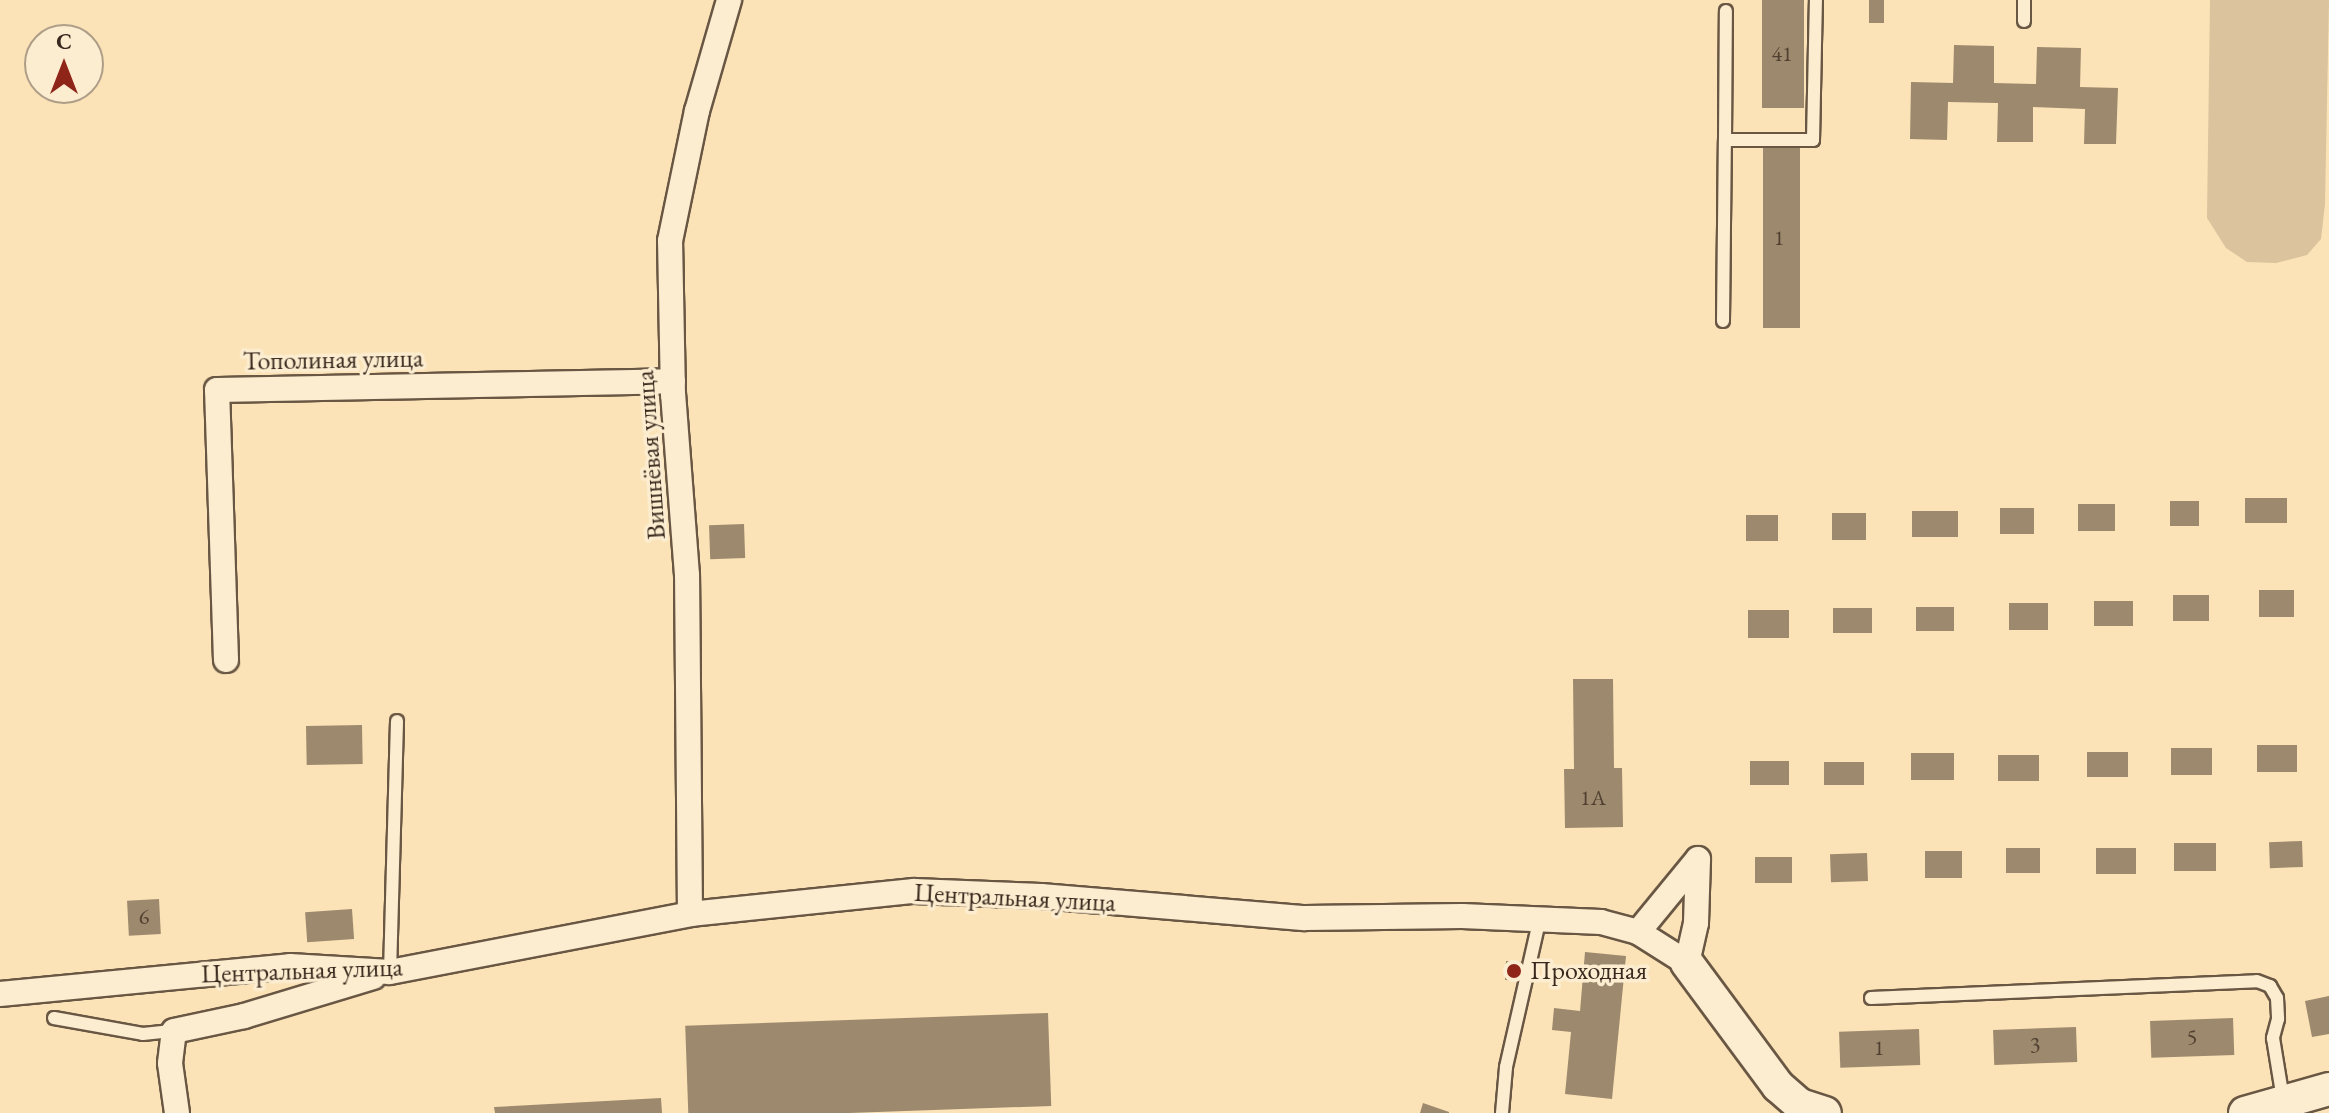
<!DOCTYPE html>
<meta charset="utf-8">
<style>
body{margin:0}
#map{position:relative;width:2329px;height:1113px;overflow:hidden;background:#fbe3b7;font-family:"EB Garamond",serif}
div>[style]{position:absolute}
.green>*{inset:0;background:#dac39d}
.building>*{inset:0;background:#9d896d;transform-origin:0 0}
.roads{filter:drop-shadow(2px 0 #695744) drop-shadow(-2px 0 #695744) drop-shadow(0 2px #695744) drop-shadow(0 -2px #695744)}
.lane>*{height:12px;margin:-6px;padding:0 6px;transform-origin:6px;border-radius:6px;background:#fcedd0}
.street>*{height:24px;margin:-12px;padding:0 12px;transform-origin:12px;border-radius:12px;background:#fcedd0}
.secondary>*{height:32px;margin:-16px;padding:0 16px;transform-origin:16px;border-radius:16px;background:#fcedd0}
.dots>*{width:22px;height:22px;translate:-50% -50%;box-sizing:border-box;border:4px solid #fcedd0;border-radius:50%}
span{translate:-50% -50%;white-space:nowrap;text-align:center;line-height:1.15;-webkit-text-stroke:7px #fcedd0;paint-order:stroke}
.number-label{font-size:22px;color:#514031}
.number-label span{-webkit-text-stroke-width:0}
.street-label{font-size:26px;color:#38281d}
.poi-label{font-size:26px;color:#38281d}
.left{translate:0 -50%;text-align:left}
.north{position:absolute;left:24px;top:24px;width:80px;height:80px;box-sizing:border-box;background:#fcedd0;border:2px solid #ae9e88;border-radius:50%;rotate:0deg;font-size:22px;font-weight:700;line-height:32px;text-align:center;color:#38281d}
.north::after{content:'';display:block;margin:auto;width:28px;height:36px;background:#8f2418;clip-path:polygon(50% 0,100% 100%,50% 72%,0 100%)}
</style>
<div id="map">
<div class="green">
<div style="clip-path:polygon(2210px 0,2329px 0,2325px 204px,2321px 239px,2307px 255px,2276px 263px,2247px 262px,2226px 248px,2207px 218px)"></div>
</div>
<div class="building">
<div style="left:1762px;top:0;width:42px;height:108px"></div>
<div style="left:1869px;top:0;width:15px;height:23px"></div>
<div style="clip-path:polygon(1954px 45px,1994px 46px,1994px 83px,2036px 84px,2037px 47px,2081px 48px,2080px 87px,2118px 88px,2116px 144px,2084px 144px,2085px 109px,2033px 107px,2033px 142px,1997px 142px,1998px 103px,1948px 102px,1947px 140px,1910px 139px,1911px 82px,1953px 83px)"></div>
<div style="left:1763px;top:147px;width:37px;height:181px"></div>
<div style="left:2287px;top:498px;width:25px;height:42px;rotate:90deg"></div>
<div style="left:2170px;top:501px;width:29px;height:25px"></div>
<div style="left:2078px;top:504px;width:37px;height:27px"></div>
<div style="left:2000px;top:508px;width:34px;height:26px"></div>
<div style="left:1912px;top:511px;width:46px;height:26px"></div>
<div style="left:1832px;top:513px;width:34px;height:27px"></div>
<div style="left:1746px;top:515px;width:32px;height:26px"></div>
<div style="left:744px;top:524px;width:34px;height:35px;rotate:88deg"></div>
<div style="left:2259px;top:590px;width:35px;height:27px"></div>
<div style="left:2209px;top:595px;width:26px;height:36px;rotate:90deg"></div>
<div style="left:2094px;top:601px;width:39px;height:25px"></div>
<div style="left:2009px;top:603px;width:39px;height:27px"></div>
<div style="left:1916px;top:607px;width:38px;height:24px"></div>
<div style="left:1833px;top:608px;width:39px;height:25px"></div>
<div style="left:1748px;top:610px;width:41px;height:28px"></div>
<div style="clip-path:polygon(1573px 679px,1613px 679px,1614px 768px,1622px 768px,1623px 827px,1565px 828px,1564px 769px,1574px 769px)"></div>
<div style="left:362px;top:725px;width:39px;height:56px;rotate:89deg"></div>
<div style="left:2297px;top:745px;width:27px;height:40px;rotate:90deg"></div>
<div style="left:2212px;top:748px;width:27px;height:41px;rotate:90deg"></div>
<div style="left:2087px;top:752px;width:41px;height:25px"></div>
<div style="left:1954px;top:753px;width:27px;height:43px;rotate:90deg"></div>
<div style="left:2039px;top:755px;width:26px;height:41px;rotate:90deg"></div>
<div style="left:1750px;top:761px;width:39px;height:24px"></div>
<div style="left:1824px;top:762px;width:40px;height:23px"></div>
<div style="left:2302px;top:841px;width:26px;height:33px;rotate:88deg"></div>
<div style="left:2174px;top:843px;width:42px;height:28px"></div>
<div style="left:2006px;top:848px;width:34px;height:25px"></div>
<div style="left:2096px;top:848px;width:40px;height:26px"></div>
<div style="left:1925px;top:851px;width:37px;height:27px"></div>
<div style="left:1867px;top:853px;width:28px;height:37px;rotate:88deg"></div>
<div style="left:1792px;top:857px;width:26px;height:37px;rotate:90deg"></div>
<div style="left:159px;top:899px;width:35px;height:32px;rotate:87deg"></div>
<div style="left:352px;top:909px;width:30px;height:47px;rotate:86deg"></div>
<div style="clip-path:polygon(1585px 952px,1626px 956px,1612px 1099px,1565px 1094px,1571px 1032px,1552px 1030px,1554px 1008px,1580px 1011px)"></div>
<div style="left:1506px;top:961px;width:17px;height:19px;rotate:3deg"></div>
<div style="clip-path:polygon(2329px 996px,2329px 1034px,2312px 1037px,2305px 1001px)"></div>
<div style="left:1048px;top:1013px;width:93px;height:363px;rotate:88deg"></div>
<div style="left:2233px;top:1018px;width:37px;height:83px;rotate:88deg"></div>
<div style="left:2076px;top:1027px;width:35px;height:83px;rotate:88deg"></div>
<div style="left:1919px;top:1029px;width:36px;height:80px;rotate:88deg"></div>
<div style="clip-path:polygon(661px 1098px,662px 1113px,495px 1113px,494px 1107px)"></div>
<div style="clip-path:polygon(1423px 1103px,1449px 1112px,1449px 1113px,1420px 1113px)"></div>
</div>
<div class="roads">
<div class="lane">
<div style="left:2024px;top:21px;width:21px;rotate:-90deg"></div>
<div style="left:1725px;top:140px;width:129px;rotate:-89.6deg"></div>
<div style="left:1723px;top:321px;width:181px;rotate:-89.4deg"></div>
<div style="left:1725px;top:140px;width:88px"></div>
<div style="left:1813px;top:140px;width:140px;rotate:-88.8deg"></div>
<div style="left:390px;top:972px;width:251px;rotate:-88.4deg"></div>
<div style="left:1871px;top:998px;width:386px;rotate:-2.5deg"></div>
<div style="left:2257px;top:981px;width:14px;rotate:21deg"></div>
<div style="left:2270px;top:986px;width:14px;rotate:60deg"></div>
<div style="left:2277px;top:998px;width:21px;rotate:87deg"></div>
<div style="left:2278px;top:1019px;width:20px;rotate:105deg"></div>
<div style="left:2273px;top:1038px;width:62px;rotate:80.7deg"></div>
<div style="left:54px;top:1018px;width:90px;rotate:10.2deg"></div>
<div style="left:143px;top:1034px;width:31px;rotate:-6deg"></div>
<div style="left:1502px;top:1113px;width:46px;rotate:-85deg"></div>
<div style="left:1506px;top:1067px;width:154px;rotate:-77.2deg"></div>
</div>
<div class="street">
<div style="left:226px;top:660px;width:270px;rotate:-91.9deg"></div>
<div style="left:217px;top:390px;width:456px;rotate:-1.1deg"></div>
<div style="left:690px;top:914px;width:339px;rotate:-90.5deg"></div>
<div style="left:687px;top:575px;width:181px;rotate:-94.4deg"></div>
<div style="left:673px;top:395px;width:154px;rotate:-91.1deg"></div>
<div style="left:670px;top:241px;width:133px;rotate:-78.3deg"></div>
<div style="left:697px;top:111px;width:116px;rotate:-73.9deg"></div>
<div style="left:1638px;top:932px;width:94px;rotate:-50.6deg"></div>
<div style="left:0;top:994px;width:291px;rotate:-5.5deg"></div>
<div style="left:290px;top:966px;width:100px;rotate:3.4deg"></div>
<div style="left:390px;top:972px;width:306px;rotate:-10.9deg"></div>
<div style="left:690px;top:914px;width:225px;rotate:-5.9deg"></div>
<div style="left:914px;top:891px;width:127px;rotate:2.3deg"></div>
<div style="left:1041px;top:896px;width:265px;rotate:4.8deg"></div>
<div style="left:1305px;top:918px;width:157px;rotate:-0.7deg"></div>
<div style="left:1462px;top:916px;width:139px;rotate:2.5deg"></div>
<div style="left:1601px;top:922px;width:38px;rotate:15deg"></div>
<div style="left:1638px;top:932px;width:58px;rotate:32.3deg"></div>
<div style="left:1687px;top:963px;width:41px;rotate:-77.3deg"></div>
<div style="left:1696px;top:923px;width:64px;rotate:-88.2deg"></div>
<div style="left:177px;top:1113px;width:50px;rotate:-98deg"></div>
<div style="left:170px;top:1063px;width:32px;rotate:-83deg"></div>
<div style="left:174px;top:1031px;width:72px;rotate:-12.1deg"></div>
<div style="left:244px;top:1016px;width:135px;rotate:-16.8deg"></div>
</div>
<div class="secondary">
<div style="left:1687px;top:963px;width:153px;rotate:53.5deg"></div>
<div style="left:1778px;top:1086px;width:29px;rotate:41deg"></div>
<div style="left:1800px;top:1105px;width:26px;rotate:18deg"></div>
<div style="left:2245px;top:1113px;width:87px;rotate:-15.9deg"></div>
</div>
</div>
<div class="dots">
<div style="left:1514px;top:971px;background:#8f2418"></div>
</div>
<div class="number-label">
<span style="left:1782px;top:54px">41</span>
<span style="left:1779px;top:238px">1</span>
<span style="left:1593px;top:798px">1А</span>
<span style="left:144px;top:917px">6</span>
<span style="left:2192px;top:1037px">5</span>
<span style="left:2035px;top:1045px">3</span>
<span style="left:1879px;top:1048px">1</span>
</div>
<div class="street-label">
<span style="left:333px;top:360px;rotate:-1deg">Тополиная улица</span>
<span style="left:651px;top:455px;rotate:-94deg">Вишнёвая улица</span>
<span style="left:1015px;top:898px;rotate:3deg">Центральная улица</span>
<span style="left:302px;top:971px;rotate:-2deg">Центральная улица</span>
</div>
<div class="poi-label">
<span class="left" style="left:1530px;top:971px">Проходная</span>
</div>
<div class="north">С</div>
</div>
